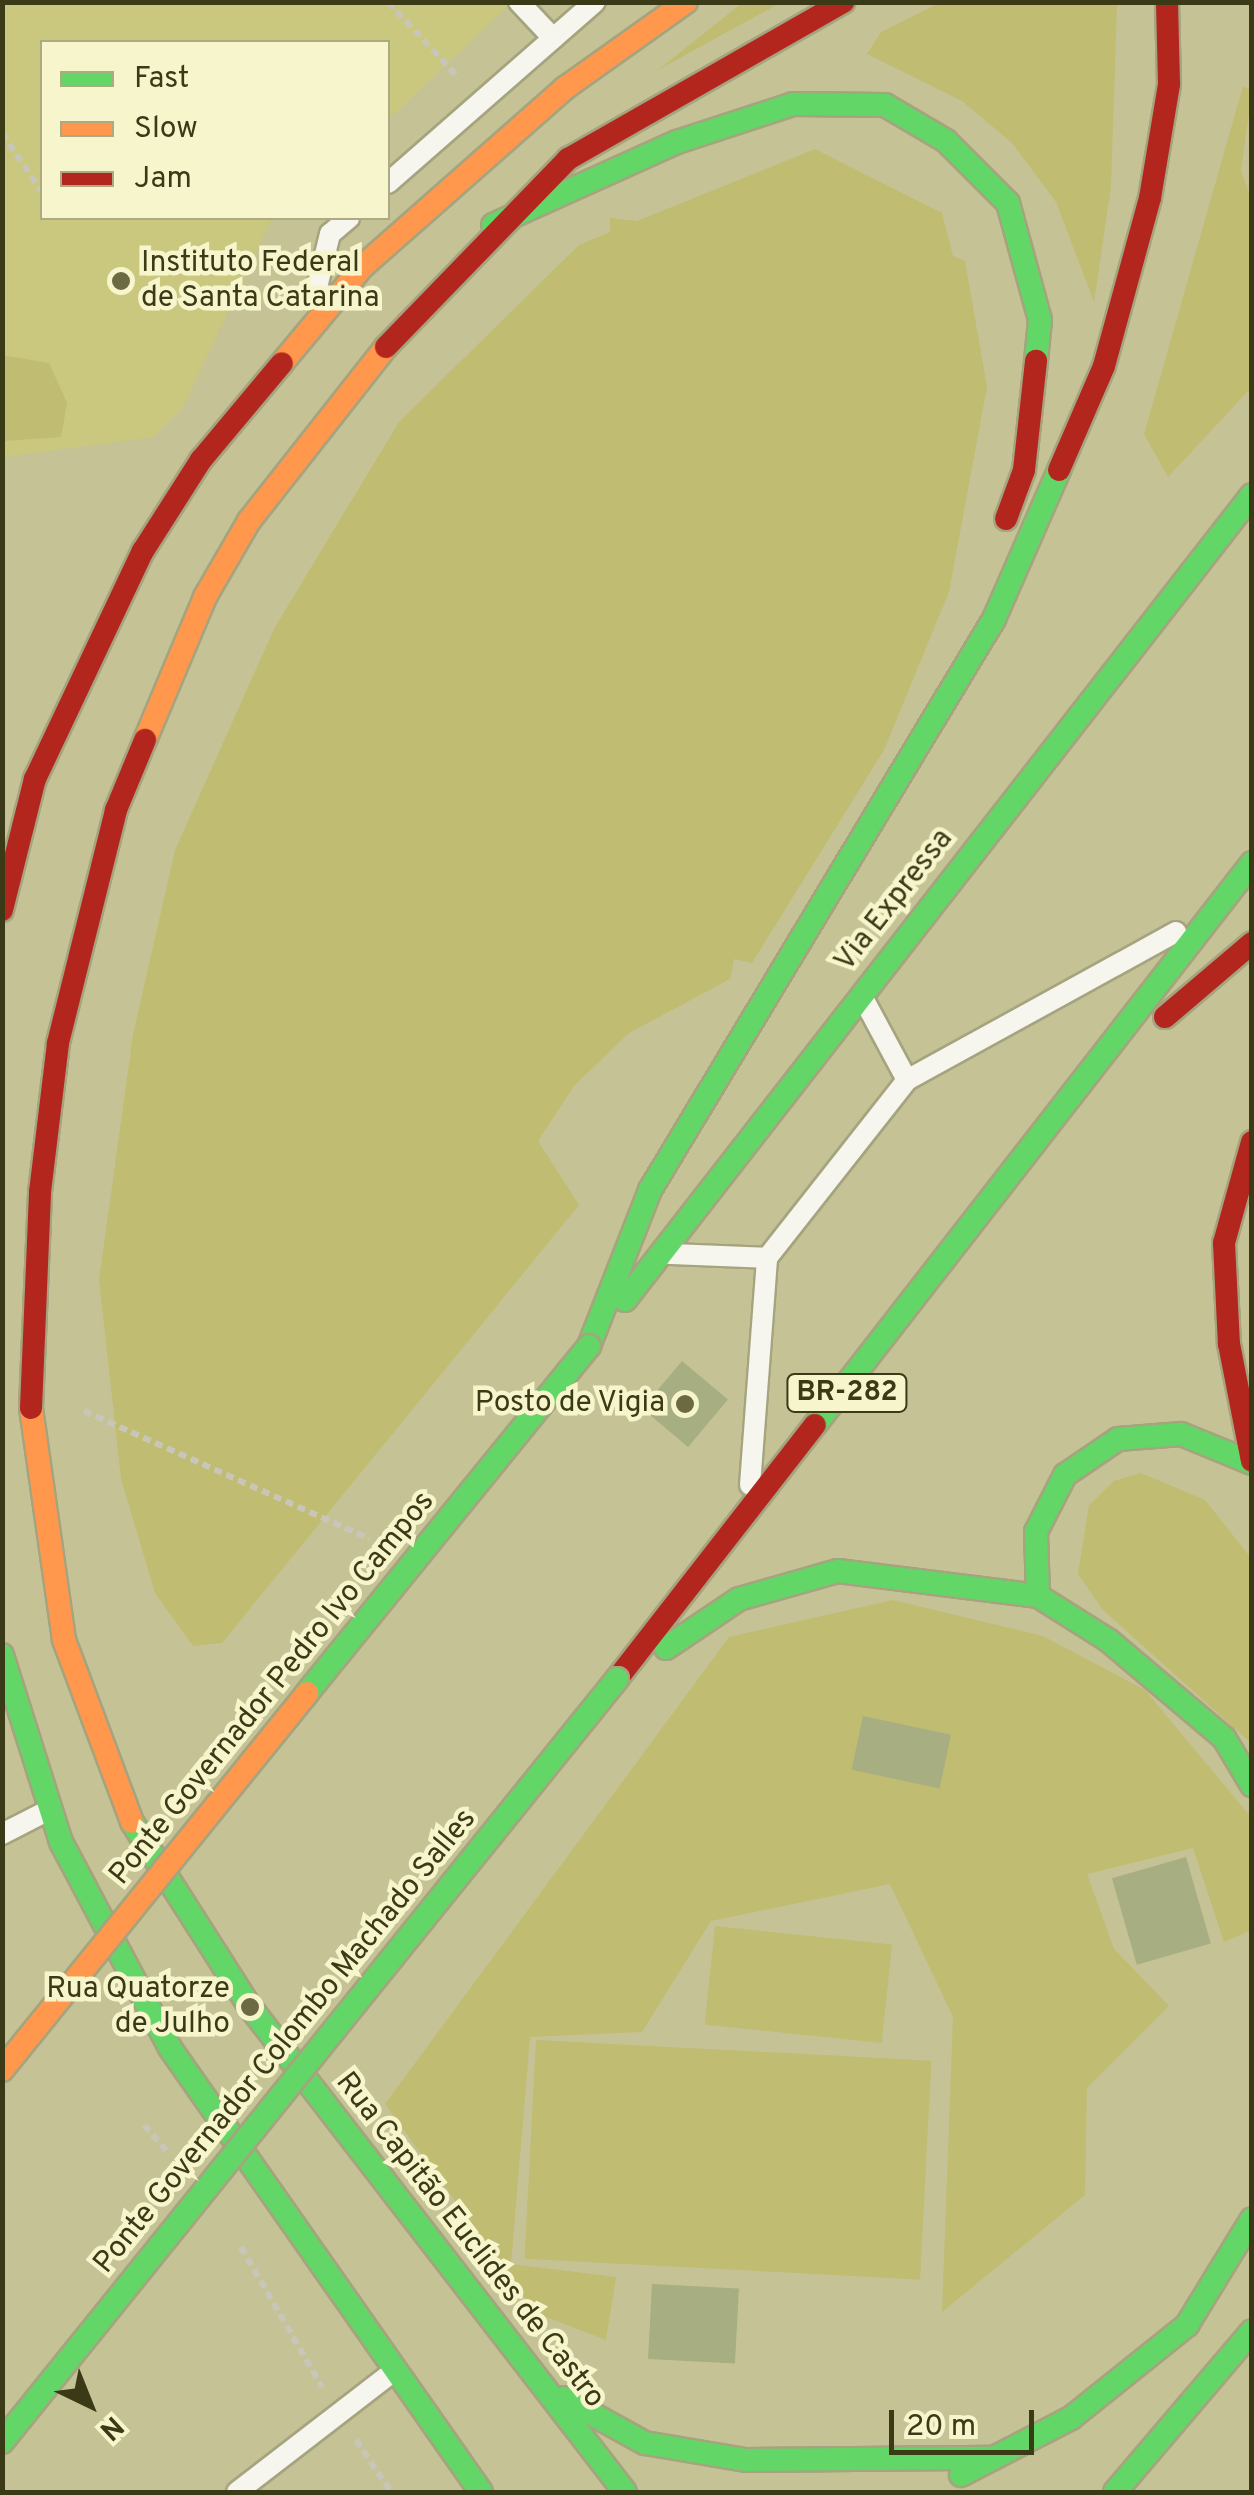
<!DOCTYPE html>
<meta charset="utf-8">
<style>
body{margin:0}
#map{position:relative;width:1254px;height:2495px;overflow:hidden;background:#c5c395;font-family:Overpass,sans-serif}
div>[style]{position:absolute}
.built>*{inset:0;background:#cac77f}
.green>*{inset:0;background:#c0bc71;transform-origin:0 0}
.building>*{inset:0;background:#a6ae82;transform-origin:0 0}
.path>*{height:6px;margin-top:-3px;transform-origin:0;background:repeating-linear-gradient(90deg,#c7c6b9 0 8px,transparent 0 13px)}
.roads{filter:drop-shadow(2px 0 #a5a47f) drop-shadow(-2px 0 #a5a47f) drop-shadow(0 2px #a5a47f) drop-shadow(0 -2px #a5a47f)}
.lane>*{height:20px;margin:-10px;padding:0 10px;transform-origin:10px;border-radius:10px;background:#f6f6ef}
.fast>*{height:22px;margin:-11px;padding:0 11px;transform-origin:11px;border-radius:11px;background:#63d668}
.slow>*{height:22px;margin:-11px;padding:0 11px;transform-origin:11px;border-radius:11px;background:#ff974d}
.jam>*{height:22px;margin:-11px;padding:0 11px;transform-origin:11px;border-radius:11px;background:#b3261e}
.bridges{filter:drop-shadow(2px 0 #a5a47f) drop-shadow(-2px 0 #a5a47f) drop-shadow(0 2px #a5a47f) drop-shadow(0 -2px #a5a47f)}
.fast-bridge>*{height:22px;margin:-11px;padding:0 11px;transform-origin:11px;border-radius:11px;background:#63d668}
.slow-bridge>*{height:22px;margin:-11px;padding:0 11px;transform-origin:11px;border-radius:11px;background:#ff974d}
.dots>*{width:28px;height:28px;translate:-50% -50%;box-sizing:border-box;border:5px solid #f6f5cc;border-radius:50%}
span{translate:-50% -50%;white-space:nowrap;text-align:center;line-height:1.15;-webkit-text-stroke:9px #f6f5cc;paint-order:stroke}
.shield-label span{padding:2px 8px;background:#f6f5cc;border:2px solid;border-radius:8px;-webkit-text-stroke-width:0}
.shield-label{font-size:28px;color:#3b3a16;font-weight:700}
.poi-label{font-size:30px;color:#3b3a16}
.left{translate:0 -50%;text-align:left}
.right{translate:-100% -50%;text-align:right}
.street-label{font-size:30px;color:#3b3a16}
.frame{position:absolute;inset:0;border:5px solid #3b3a16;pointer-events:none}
.legend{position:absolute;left:40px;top:40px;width:350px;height:180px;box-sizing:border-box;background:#f6f5cc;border:2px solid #abaa83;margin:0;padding:12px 18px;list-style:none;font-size:30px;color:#3b3a16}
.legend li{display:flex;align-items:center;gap:20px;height:50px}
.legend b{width:50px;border:2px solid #abaa83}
.north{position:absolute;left:40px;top:2355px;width:100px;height:100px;-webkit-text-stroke:8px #f6f5cc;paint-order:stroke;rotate:137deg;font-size:28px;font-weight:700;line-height:40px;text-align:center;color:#3b3a16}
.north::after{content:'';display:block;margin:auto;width:35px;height:45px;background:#3b3a16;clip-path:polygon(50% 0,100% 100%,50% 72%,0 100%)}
.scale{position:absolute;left:889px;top:2410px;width:145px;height:45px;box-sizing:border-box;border:5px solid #3b3a16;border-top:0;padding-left:12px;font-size:30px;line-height:35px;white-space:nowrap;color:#3b3a16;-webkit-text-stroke:8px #f6f5cc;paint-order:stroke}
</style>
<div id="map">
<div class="built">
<div style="clip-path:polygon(2px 3px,511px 3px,388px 120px,388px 42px,42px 42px,42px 218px,272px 218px,183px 407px,153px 437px,3px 457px)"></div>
</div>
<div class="green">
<div style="clip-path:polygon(744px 3px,780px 3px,658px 70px,737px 7px)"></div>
<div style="clip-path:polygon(939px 3px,1117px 3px,1111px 187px,1094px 302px,1056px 202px,1012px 143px,962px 101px,867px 54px,881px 32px)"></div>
<div style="clip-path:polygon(1243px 86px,1252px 91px,1241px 171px,1252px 200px,1251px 388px,1168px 477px,1144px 434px)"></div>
<div style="clip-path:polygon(815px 149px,942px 213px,953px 256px,965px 261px,987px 387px,949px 592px,884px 750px,752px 963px,734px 959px,730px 979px,629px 1033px,574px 1086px,538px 1141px,579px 1205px,222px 1643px,193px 1646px,155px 1593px,121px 1479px,99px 1280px,133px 1035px,175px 850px,275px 627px,399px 422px,579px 245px,610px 232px,610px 218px,637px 221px)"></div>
<div style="clip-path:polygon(2px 355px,49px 363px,67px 403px,61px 437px,3px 441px)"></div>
<div style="clip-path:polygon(1141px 1473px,1205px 1500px,1251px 1558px,1251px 1743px,1103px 1610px,1078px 1574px,1089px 1505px,1114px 1481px)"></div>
<div style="clip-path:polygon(893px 1600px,1043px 1636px,1145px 1690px,1251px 1817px,1251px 1930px,1224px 1942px,1193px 1848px,1087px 1874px,1114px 1949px,1169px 2006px,1087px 2088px,1085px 2195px,942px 2312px,953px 2017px,890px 1884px,711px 1921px,642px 2032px,530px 2037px,511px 2264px,616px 2277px,606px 2340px,536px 2313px,385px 2104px,729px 1637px)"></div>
<div style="left:715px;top:1926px;width:178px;height:99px;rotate:6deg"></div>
<div style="left:536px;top:2040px;width:396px;height:219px;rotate:3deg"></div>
</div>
<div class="building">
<div style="left:682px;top:1361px;width:60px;height:62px;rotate:40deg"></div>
<div style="left:863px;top:1716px;width:90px;height:55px;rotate:12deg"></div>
<div style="left:1186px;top:1857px;width:90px;height:77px;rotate:74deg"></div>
<div style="left:652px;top:2284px;width:87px;height:75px;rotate:3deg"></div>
</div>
<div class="path">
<div style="left:388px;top:2px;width:104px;rotate:46.9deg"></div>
<div style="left:2px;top:133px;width:71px;rotate:55.9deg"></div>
<div style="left:84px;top:1411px;width:313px;rotate:24.1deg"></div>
<div style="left:144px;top:2125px;width:38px;rotate:49deg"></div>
<div style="left:241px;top:2247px;width:162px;rotate:59.9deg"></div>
<div style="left:356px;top:2440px;width:63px;rotate:56.1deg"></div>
</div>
<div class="roads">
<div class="lane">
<div style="left:519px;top:2px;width:50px;rotate:46.6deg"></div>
<div style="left:388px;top:183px;width:275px;rotate:-41.2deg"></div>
<div style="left:314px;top:300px;width:68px;rotate:-76.4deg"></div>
<div style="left:330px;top:234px;width:25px;rotate:-40deg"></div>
<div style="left:863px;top:998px;width:93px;rotate:61.8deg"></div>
<div style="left:669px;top:1254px;width:98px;rotate:2.3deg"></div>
<div style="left:750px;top:1485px;width:228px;rotate:-85.7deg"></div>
<div style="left:767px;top:1258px;width:226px;rotate:-51.8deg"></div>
<div style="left:907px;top:1080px;width:307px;rotate:-28.8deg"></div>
<div style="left:2px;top:1834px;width:53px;rotate:-27.1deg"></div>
<div style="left:237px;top:2492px;width:197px;rotate:-37.6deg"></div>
</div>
<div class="fast">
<div style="left:493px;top:225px;width:202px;rotate:-24.3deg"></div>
<div style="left:677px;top:142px;width:122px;rotate:-18.1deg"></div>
<div style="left:793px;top:104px;width:92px;rotate:0.6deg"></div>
<div style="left:885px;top:105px;width:71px;rotate:30.5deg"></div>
<div style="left:946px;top:141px;width:88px;rotate:45deg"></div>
<div style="left:1008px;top:203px;width:121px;rotate:74.7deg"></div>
<div style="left:1040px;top:320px;width:41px;rotate:95.6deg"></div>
<div style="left:625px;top:1300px;width:1020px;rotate:-52.09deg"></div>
<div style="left:589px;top:1346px;width:168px;rotate:-68.6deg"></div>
<div style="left:650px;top:1190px;width:667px;rotate:-58.93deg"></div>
<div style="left:994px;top:619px;width:163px;rotate:-66.4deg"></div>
<div style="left:815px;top:1425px;width:712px;rotate:-52.13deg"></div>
<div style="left:1252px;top:1463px;width:77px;rotate:-157.8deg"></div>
<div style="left:1181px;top:1434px;width:63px;rotate:175.5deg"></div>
<div style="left:1118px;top:1439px;width:64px;rotate:145.8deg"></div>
<div style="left:1065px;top:1475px;width:64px;rotate:117deg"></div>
<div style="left:1036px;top:1532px;width:64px;rotate:88.2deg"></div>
<div style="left:1038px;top:1596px;width:83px;rotate:32.2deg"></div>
<div style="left:1108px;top:1640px;width:152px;rotate:40.2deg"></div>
<div style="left:1224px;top:1738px;width:55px;rotate:59.2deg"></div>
<div style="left:666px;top:1648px;width:88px;rotate:-33.9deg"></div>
<div style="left:739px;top:1599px;width:103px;rotate:-15.8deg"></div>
<div style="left:838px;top:1571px;width:202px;rotate:7.1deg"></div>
<div style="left:2px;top:1655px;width:196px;rotate:72.5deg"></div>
<div style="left:61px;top:1842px;width:233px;rotate:62.1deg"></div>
<div style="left:170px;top:2048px;width:542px;rotate:54.99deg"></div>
<div style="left:132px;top:1822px;width:219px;rotate:57.5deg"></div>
<div style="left:250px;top:2007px;width:613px;rotate:52.29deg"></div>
<div style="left:563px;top:2398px;width:94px;rotate:28.8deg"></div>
<div style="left:645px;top:2443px;width:102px;rotate:9.6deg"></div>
<div style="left:746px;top:2460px;width:246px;rotate:-0.5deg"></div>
<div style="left:961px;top:2475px;width:124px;rotate:-27.4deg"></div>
<div style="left:1071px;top:2418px;width:149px;rotate:-38.7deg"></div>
<div style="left:1187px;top:2325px;width:124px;rotate:-58.5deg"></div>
<div style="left:1115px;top:2492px;width:211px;rotate:-49.6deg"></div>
</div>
<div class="slow">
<div style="left:282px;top:363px;width:125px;rotate:-50.2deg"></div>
<div style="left:362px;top:267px;width:271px;rotate:-41.4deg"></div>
<div style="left:565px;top:88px;width:148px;rotate:-35.4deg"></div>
<div style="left:145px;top:740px;width:155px;rotate:-67.2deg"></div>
<div style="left:205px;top:597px;width:88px;rotate:-59.9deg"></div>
<div style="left:249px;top:521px;width:221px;rotate:-51.8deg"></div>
<div style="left:31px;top:1408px;width:234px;rotate:81.9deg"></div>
<div style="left:64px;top:1640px;width:194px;rotate:69.5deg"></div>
</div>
<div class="jam">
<div style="left:386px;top:347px;width:262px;rotate:-45.9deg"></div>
<div style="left:568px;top:159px;width:317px;rotate:-29.7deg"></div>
<div style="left:1059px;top:470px;width:113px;rotate:-66.6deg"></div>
<div style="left:1104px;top:366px;width:174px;rotate:-74.7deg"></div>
<div style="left:1150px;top:198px;width:116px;rotate:-80.5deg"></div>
<div style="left:1169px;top:84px;width:82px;rotate:-91.4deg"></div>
<div style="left:1006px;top:519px;width:52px;rotate:-69.8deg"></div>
<div style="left:1024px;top:470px;width:110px;rotate:-83.7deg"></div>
<div style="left:2px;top:910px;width:135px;rotate:-75.9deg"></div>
<div style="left:35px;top:779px;width:252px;rotate:-64.7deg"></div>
<div style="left:143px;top:551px;width:108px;rotate:-57.5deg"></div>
<div style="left:201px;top:460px;width:126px;rotate:-50.1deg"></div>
<div style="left:1165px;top:1017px;width:114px;rotate:-40.4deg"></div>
<div style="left:1252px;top:1142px;width:105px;rotate:105.5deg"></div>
<div style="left:1224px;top:1243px;width:101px;rotate:87.2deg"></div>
<div style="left:1229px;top:1344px;width:119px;rotate:78.9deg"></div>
<div style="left:31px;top:1408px;width:216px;rotate:-87.6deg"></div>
<div style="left:40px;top:1192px;width:150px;rotate:-83.1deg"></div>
<div style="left:58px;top:1043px;width:240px;rotate:-76deg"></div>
<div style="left:116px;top:810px;width:76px;rotate:-67.5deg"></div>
<div style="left:617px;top:1679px;width:322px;rotate:-52.1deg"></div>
</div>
</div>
<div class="bridges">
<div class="fast-bridge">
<div style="left:307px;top:1693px;width:447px;rotate:-50.9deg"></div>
<div style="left:2px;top:2442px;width:980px;rotate:-51.13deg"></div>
</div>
<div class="slow-bridge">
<div style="left:2px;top:2070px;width:485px;rotate:-51deg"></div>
</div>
</div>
<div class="dots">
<div style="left:121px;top:281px;background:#6b6a42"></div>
<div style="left:685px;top:1404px;background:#6b6a42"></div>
<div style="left:250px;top:2007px;background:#6b6a42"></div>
</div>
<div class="shield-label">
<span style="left:847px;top:1393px">BR-282</span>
</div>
<div class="poi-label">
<span class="left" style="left:141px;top:281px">Instituto Federal<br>de Santa Catarina</span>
<span class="right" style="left:665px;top:1404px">Posto de Vigia</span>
<span class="right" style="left:230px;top:2007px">Rua Quatorze<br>de Julho</span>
</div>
<div class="street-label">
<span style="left:895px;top:901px;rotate:-52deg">Via Expressa</span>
<span style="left:273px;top:1689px;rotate:-51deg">Ponte Governador Pedro Ivo Campos</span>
<span style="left:286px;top:2042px;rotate:-51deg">Ponte Governador Colombo Machado Salles</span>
<span style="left:469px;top:2241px;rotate:52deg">Rua Capitão Euclides de Castro</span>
</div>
<div class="frame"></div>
<ul class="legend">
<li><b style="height:12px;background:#63d668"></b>Fast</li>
<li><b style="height:12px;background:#ff974d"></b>Slow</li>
<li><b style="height:12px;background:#b3261e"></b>Jam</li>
</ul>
<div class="north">N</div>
<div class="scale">20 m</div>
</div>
